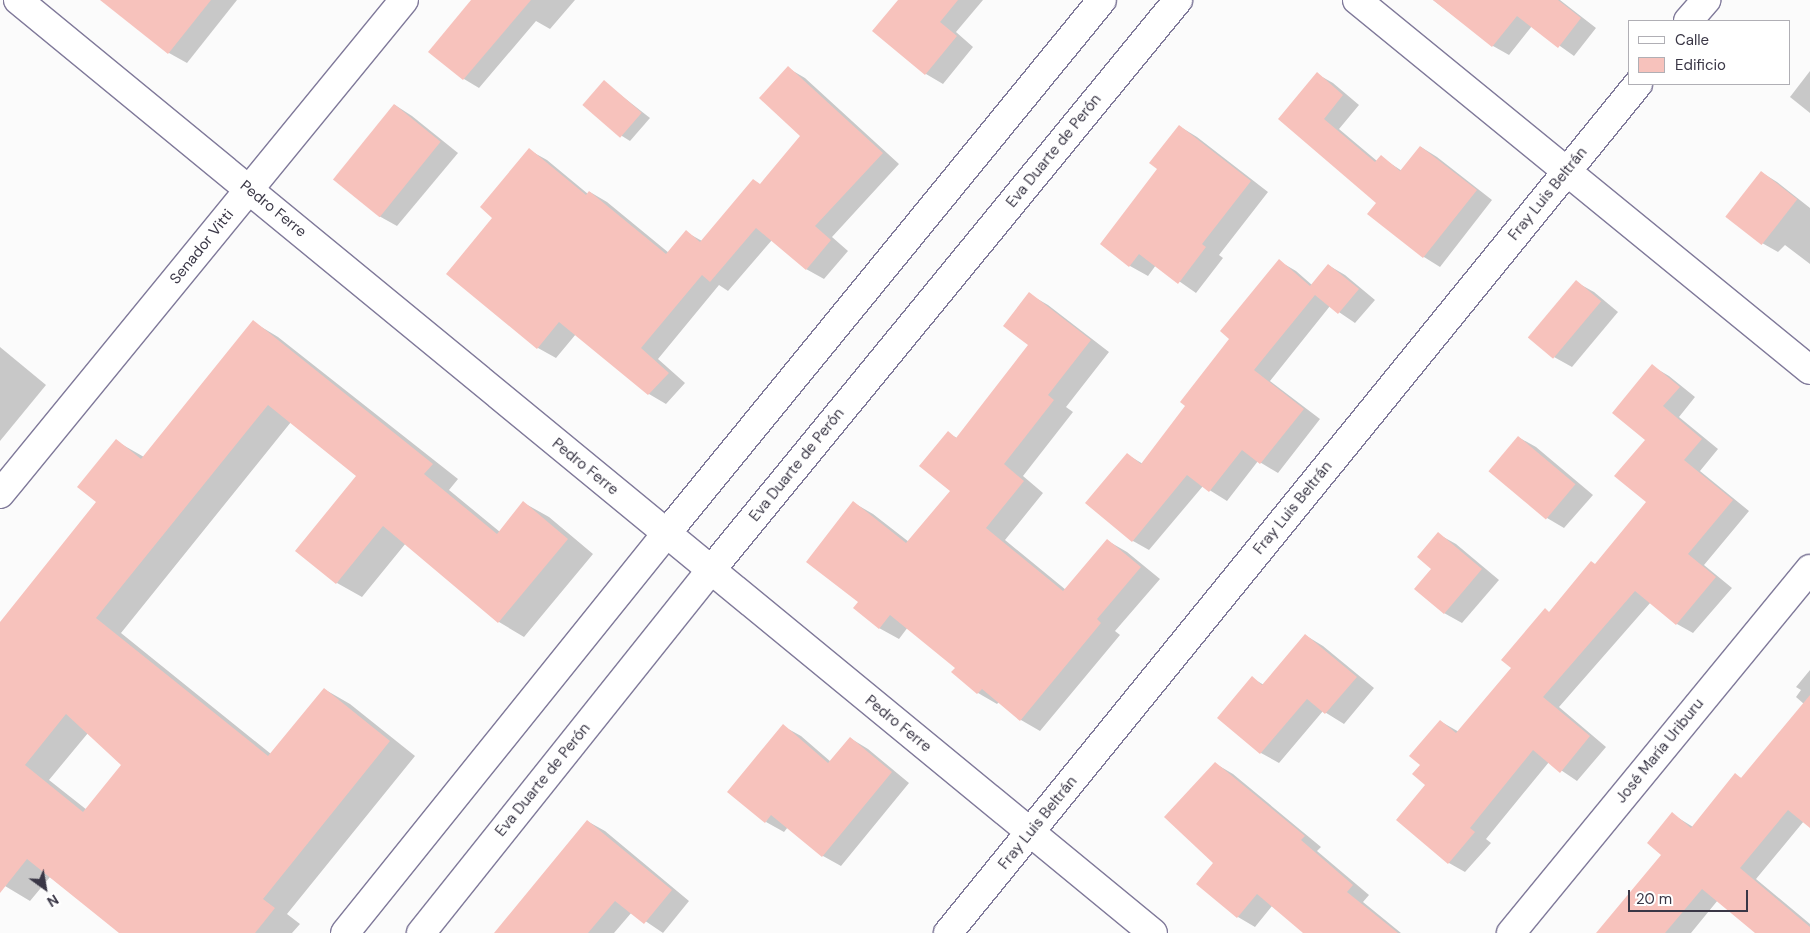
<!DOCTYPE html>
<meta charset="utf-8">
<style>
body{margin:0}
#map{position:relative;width:1810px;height:933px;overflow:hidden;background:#fbfbfb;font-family:"DM Sans",sans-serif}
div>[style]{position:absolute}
.shadow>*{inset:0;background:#0003}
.building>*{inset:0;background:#f7c2bc;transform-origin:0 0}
.roads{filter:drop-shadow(1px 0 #807a9a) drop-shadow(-1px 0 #807a9a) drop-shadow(0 1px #807a9a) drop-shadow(0 -1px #807a9a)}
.street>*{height:28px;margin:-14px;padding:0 14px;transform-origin:14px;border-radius:14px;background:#fff}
.secondary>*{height:28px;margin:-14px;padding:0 14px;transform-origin:14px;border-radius:14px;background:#fff}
span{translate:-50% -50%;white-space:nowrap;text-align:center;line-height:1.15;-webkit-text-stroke:5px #fff;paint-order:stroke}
.street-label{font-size:15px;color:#3a3746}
.legend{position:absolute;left:1628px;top:20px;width:162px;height:65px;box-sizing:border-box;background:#fff;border:1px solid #b0afb5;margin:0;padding:6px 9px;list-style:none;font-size:15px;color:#3a3746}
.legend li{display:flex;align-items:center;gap:10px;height:25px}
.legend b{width:25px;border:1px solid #b0afb5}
.north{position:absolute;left:20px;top:863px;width:50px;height:50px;-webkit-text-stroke:4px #fff;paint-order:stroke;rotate:148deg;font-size:14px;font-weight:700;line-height:20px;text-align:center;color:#3a3746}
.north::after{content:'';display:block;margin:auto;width:18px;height:22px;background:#3a3746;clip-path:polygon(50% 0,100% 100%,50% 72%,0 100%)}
.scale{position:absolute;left:1628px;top:890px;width:120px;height:22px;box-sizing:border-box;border:2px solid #3a3746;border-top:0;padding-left:6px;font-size:15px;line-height:18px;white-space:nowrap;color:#3a3746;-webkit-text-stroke:4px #fff;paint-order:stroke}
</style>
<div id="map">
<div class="shadow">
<div style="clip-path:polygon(121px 0,237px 0,187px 63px,169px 53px)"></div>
<div style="clip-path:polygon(473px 0,575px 0,550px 29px,536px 21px,479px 88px,464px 79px,430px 52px)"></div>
<div style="clip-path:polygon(900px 0,983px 0,956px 32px,973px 47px,943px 84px,926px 74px,874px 31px)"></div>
<div style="clip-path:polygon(1433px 0,1560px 0,1596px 28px,1574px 56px,1532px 26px,1509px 55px,1493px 46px)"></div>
<div style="clip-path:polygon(788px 68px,805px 78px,899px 164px,832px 237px,848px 251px,824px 279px,806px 269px,772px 240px,728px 291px,719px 285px,658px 359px,685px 383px,666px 404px,649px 394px,576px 334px,556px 358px,538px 348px,448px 274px,494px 218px,529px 150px,547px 160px,588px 194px,590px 192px,607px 202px,669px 253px,686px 232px,702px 241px,761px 185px,802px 136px)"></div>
<div style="clip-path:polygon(1810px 71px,1810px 113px,1790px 97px)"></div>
<div style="clip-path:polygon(1317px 74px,1333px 83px,1359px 105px,1339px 129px,1377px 161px,1381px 157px,1402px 171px,1421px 147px,1437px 157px,1492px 200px,1440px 267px,1424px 257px,1369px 214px,1378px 203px,1279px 119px)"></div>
<div style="clip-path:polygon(604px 82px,650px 118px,630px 141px,622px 136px)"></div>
<div style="clip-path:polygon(395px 105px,412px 116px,458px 153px,397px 226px,379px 216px)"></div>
<div style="clip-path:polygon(1179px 126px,1197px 137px,1268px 192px,1219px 255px,1223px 258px,1196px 293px,1156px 265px,1148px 276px,1130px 266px,1102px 244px,1159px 169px)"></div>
<div style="clip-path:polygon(1761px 172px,1777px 182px,1810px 208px,1810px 264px,1785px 245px,1778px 252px,1762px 243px,1727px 216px)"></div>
<div style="clip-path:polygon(1279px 261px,1296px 271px,1312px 285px,1328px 265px,1345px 275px,1375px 300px,1355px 323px,1330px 306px,1270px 381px,1320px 419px,1278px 473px,1258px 461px,1227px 501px,1203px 486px,1149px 550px,1133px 541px,1128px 455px,1143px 464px,1187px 406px)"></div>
<div style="clip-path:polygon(1576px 282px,1594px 292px,1618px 312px,1572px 367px,1554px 357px)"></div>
<div style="clip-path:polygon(1029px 294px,1048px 305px,1109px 352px,1066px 407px,1073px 412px,1023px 476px,1043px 493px,1005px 540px,1066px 590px,1108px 541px,1127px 552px,1160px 579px,1115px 631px,1120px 635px,1040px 731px,1021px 720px,999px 702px,997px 704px,978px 693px,956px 667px,908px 627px,899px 639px,879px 628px,859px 602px,854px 503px,873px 514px,909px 542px,951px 491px,948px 433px,957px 438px,1030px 345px)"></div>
<div style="clip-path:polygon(evenodd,253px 322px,278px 337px,458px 479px,449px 490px,500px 532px,524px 503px,549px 517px,593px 554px,524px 637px,499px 622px,406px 543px,362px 597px,337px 583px,357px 476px,291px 422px,121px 633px,271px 754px,324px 689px,350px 704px,415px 756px,287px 914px,300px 924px,292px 933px,121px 933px,50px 877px,30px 901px,0 883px,0 624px,98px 502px,116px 441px,144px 457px,253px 322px,88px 733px,122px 765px,87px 810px,49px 780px,88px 733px)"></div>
<div style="clip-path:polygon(0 347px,46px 385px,0 441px)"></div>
<div style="clip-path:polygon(1652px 366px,1669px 376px,1695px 397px,1679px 417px,1718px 449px,1700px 471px,1749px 511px,1704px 565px,1732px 588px,1693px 633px,1677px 624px,1651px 602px,1559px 707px,1606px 747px,1577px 781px,1549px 762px,1486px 839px,1491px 843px,1465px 872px,1449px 863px,1422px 765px,1440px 721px,1459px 732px,1513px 668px,1550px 613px,1596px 565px,1647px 502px,1646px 440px)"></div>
<div style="clip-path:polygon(1518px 437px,1536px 447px,1593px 495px,1564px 528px,1547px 518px)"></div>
<div style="clip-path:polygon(1438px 534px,1456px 544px,1499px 580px,1462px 623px,1444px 613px,1433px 569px)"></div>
<div style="clip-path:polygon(1305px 635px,1323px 646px,1374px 688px,1344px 724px,1323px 711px,1279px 763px,1261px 753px,1219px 718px,1252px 678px,1264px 685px)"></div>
<div style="clip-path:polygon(1810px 670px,1810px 827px,1804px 821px,1756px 879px,1810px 924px,1810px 933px,1757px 933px,1718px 900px,1691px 933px,1611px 933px,1663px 855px,1672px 814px,1693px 827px,1735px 775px,1743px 779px,1804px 704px,1796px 697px,1801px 690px,1796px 687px)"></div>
<div style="clip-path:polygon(783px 726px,801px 736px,831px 762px,850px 738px,868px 749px,909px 783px,841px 866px,823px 856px,788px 827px,784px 832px,766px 822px)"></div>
<div style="clip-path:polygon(1216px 764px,1233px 774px,1321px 847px,1317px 851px,1369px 895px,1363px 902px,1401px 933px,1305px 933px,1272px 906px,1255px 927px,1238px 917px,1215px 863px)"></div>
<div style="clip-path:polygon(587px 821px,605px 831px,689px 901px,663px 933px,632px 912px,614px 933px,495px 933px)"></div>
</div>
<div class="building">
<div style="clip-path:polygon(100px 0,211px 0,168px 54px)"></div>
<div style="clip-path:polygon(471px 0,531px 0,463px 80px,428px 52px)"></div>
<div style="clip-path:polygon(898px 0,958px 0,940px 22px,957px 36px,925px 75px,872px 31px)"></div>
<div style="clip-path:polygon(1433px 0,1558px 0,1581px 18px,1558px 48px,1517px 16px,1492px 47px)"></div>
<div style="clip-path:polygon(788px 66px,883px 153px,815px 226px,831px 240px,806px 270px,756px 228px,710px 282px,702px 275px,641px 348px,669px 373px,648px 395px,559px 322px,537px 349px,446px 274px,492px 218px,480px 207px,529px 148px,586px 195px,589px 191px,666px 254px,686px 230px,700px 242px,753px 179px,760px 184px,800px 136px,759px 98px)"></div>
<div style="clip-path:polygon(1317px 72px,1343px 95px,1324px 119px,1375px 162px,1381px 155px,1400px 171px,1420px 146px,1477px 190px,1423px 258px,1367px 214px,1376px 203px,1278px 119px)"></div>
<div style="left:604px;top:80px;width:50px;height:33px;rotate:41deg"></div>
<div style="left:394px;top:104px;width:60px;height:97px;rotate:39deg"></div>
<div style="clip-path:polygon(1179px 125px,1251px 181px,1202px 244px,1206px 247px,1178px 284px,1139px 254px,1129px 267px,1100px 244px,1157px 169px,1149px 163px)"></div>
<div style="left:1761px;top:171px;width:46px;height:58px;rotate:38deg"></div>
<div style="clip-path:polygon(1279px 259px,1310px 286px,1328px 264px,1359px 289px,1338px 314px,1315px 295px,1254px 370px,1304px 409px,1260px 464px,1242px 450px,1209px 492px,1187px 475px,1132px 542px,1085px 503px,1127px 453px,1141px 464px,1185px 406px,1180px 402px,1229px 339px,1220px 331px)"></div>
<div style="left:1576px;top:280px;width:33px;height:75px;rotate:40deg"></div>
<div style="clip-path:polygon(1029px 292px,1091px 340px,1048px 395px,1054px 400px,1004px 464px,1024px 481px,986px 528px,1063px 591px,1107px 539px,1141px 567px,1097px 619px,1101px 623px,1020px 721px,982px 689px,977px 694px,951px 672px,955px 668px,890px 615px,879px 629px,853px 608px,858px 602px,806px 562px,853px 501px,906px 543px,950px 491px,919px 466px,948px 431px,956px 438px,1028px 345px,1003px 326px)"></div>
<div style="clip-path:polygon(evenodd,253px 320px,433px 464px,424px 474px,497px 534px,523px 501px,568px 539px,498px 623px,383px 526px,336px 584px,295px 551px,356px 476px,268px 405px,96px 618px,268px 756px,324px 688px,390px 741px,263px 899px,275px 908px,255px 933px,119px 933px,27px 859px,0 893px,0 622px,96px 502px,77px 487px,116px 439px,141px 459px,253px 320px,66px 714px,121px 765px,83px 812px,25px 765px,66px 714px)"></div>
<div style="clip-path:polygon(1652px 364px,1680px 387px,1663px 406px,1702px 439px,1684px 460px,1733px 500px,1688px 554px,1716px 577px,1676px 625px,1635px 591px,1543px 697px,1590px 736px,1560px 773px,1533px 750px,1470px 828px,1475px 832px,1448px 864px,1396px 820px,1425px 785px,1412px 774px,1420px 765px,1409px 756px,1440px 720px,1456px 733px,1511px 668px,1501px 660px,1545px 608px,1549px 612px,1591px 561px,1595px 564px,1646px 502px,1614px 476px,1645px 440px,1612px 413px)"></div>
<div style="left:1518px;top:436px;width:75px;height:46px;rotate:40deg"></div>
<div style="clip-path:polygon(1438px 532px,1482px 569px,1444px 614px,1414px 589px,1431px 569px,1417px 557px)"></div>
<div style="clip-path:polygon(1305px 634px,1357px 677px,1325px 714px,1307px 699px,1260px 754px,1217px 718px,1252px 676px,1262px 685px)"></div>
<div style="clip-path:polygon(1810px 695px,1810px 828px,1788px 810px,1740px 868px,1810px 927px,1810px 933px,1755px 933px,1702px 889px,1665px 933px,1596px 933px,1661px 855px,1647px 843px,1672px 812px,1691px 828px,1735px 773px,1741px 778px)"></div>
<div style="clip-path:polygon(783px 724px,828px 763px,850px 737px,892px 772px,822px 857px,771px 815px,765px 823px,727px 792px)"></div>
<div style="clip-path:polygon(1215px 762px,1305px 836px,1301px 840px,1353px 885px,1347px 892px,1398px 933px,1303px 933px,1257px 894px,1237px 918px,1196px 884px,1213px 863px,1164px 817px)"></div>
<div style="clip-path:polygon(587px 820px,672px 890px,644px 924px,615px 901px,588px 933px,494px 933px)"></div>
</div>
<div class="roads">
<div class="street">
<div style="left:18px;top:0;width:1469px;rotate:39.42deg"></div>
<div style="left:1357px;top:0;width:585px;rotate:39.24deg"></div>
<div style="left:1688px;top:21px;width:28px;rotate:-49deg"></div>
<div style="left:0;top:494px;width:638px;rotate:-50.72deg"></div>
<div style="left:948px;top:933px;width:1094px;rotate:-50.9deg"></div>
<div style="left:1511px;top:933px;width:471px;rotate:-50.6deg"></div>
</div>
<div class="secondary">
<div style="left:345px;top:933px;width:512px;rotate:-51.18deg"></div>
<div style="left:666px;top:534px;width:689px;rotate:-50.77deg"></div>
<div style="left:421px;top:933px;width:465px;rotate:-51.4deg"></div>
<div style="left:711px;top:570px;width:737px;rotate:-50.67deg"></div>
</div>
</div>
<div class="street-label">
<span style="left:1054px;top:151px;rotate:-51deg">Eva Duarte de Perón</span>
<span style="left:1548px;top:194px;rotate:-51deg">Fray Luis Beltrán</span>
<span style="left:273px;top:209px;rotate:39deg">Pedro Ferre</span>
<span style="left:202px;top:247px;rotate:-51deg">Senador Vitti</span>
<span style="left:797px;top:465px;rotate:-51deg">Eva Duarte de Perón</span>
<span style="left:585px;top:467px;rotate:39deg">Pedro Ferre</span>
<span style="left:1293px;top:508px;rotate:-51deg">Fray Luis Beltrán</span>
<span style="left:898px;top:724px;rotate:39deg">Pedro Ferre</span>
<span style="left:1660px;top:751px;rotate:-51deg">José María Uriburu</span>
<span style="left:543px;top:780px;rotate:-51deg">Eva Duarte de Perón</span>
<span style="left:1038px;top:823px;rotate:-51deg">Fray Luis Beltrán</span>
</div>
<ul class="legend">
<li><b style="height:6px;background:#fff"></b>Calle</li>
<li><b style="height:14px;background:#f7c2bc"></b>Edificio</li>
</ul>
<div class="north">N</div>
<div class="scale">20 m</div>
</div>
